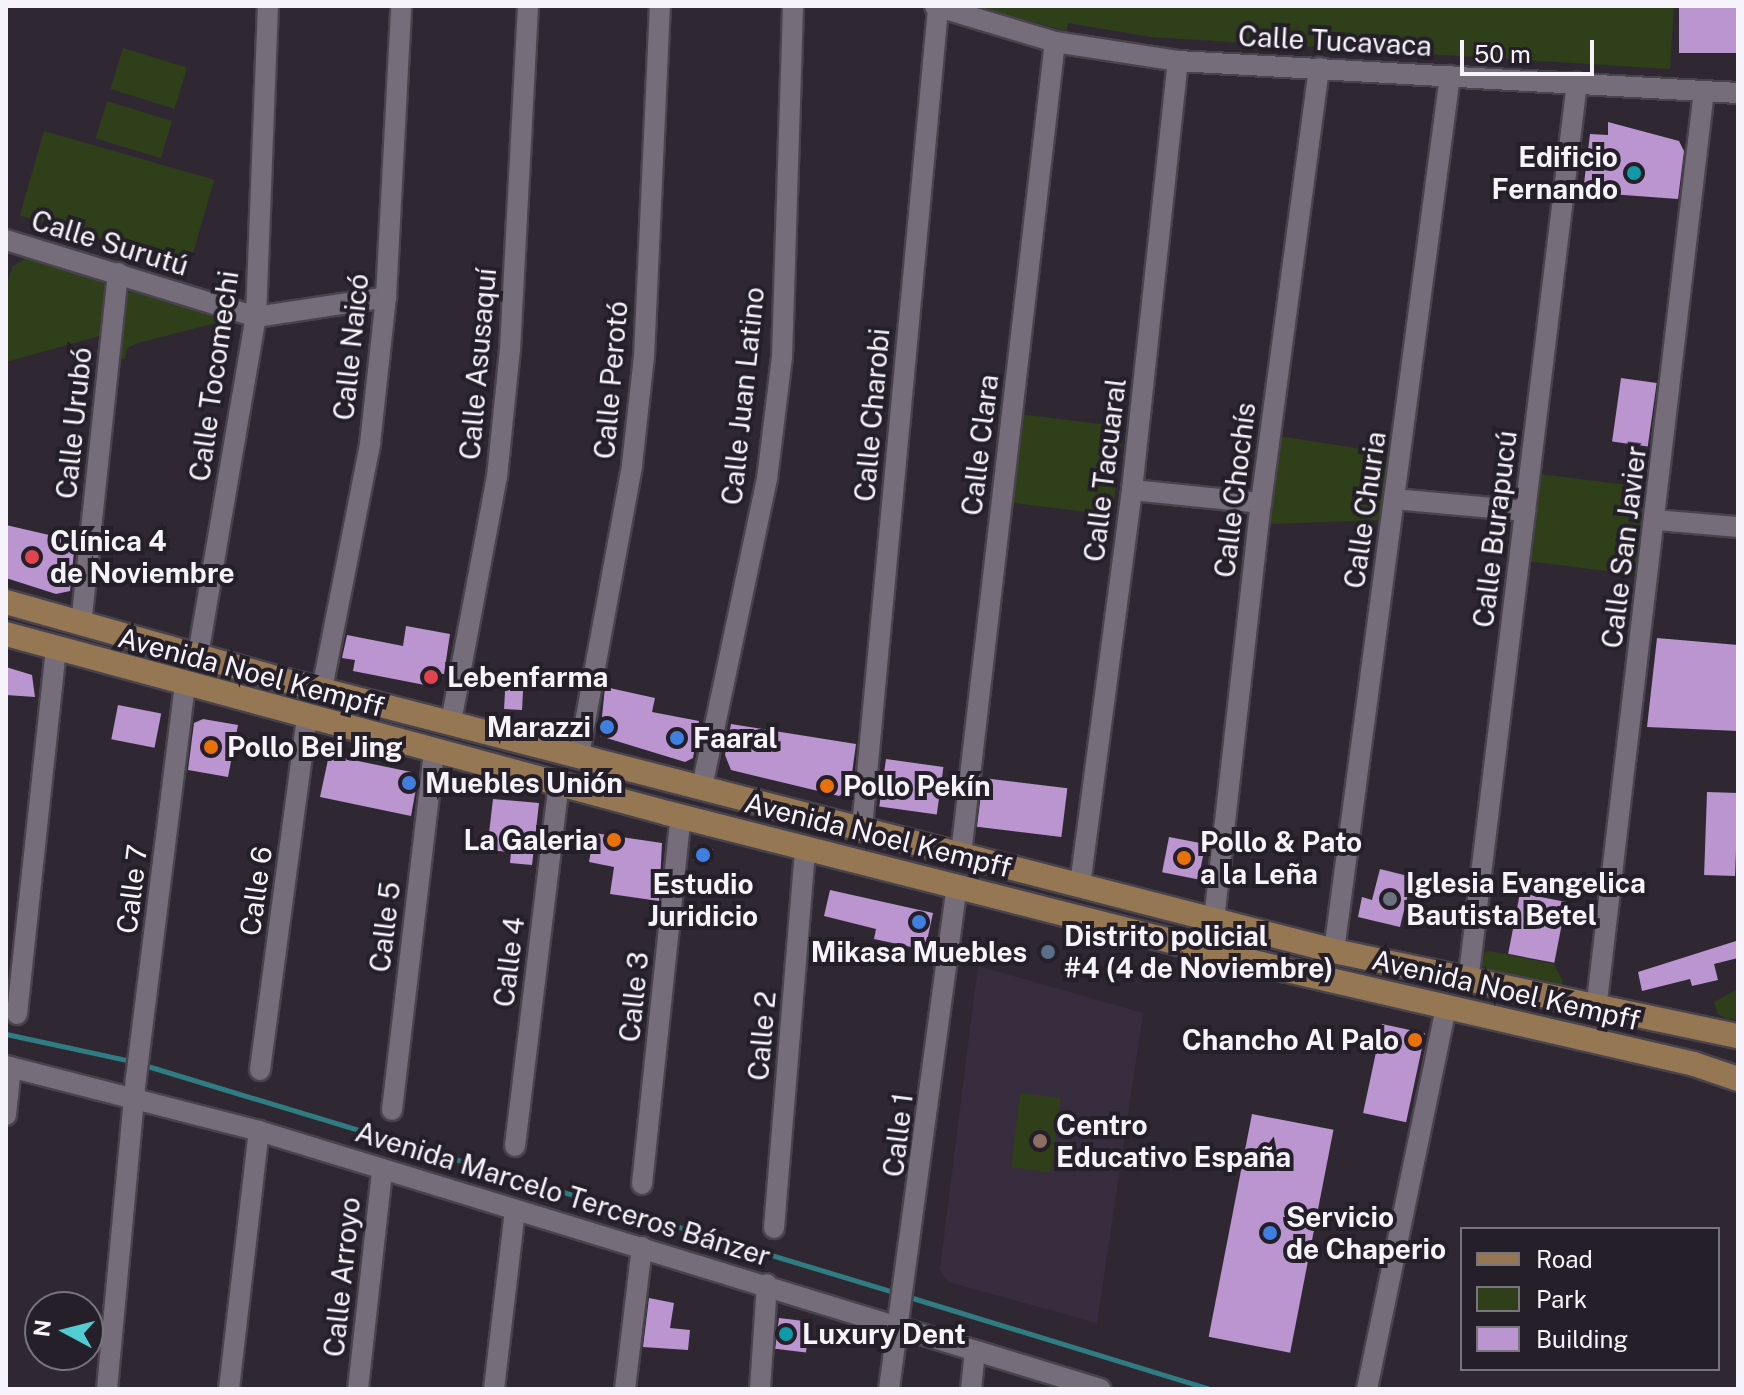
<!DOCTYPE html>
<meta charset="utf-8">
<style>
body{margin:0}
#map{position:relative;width:1744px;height:1395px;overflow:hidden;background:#2f2833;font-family:"Public Sans",sans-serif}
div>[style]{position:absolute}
.built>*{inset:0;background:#382d3e}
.green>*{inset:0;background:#2e3f1a;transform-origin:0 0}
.stream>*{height:5px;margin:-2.5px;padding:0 2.5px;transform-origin:2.5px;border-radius:2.5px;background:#2f7c83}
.building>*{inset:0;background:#bb95d0;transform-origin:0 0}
.roads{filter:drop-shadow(2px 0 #48434c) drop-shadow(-2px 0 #48434c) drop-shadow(0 2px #48434c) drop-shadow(0 -2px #48434c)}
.minor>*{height:20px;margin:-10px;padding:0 10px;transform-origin:10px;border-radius:10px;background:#756d7a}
.major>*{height:24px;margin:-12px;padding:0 12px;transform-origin:12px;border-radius:12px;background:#957754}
.dots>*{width:22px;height:22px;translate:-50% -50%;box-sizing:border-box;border:4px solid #251f29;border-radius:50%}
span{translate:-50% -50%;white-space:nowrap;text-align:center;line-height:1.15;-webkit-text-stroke:8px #251f29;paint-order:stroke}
.street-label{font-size:28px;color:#f7f3fa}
.poi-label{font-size:28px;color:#f7f3fa;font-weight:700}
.right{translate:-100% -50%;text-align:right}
.left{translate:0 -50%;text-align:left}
.frame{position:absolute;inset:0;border:8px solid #f7f3fa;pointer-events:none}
.legend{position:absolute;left:1460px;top:1227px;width:260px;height:144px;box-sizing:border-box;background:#251f29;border:2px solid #79747d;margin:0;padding:10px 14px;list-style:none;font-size:24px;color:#f7f3fa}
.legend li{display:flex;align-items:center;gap:16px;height:40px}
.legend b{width:40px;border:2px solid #79747d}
.north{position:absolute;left:24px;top:1291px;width:80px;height:80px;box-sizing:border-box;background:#251f29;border:2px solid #79747d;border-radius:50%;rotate:277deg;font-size:22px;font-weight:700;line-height:32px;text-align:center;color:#f7f3fa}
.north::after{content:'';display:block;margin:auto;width:28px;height:36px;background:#51ccd3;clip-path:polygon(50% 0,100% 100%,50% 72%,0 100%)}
.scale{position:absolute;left:1460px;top:40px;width:134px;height:36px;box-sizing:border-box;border:4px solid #f7f3fa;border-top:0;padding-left:10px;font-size:24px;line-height:28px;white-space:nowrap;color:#f7f3fa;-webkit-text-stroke:6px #251f29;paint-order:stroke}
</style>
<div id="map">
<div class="built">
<div style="clip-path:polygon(978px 966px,1143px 1013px,1097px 1323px,948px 1282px,940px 1269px)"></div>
</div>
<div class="green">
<div style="clip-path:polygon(974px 6px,1674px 6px,1670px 69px,1151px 37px,1068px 23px,1066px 31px)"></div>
<div style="left:123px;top:48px;width:67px;height:43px;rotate:17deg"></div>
<div style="left:107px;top:101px;width:68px;height:39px;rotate:17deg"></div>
<div style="left:44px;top:131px;width:177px;height:88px;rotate:16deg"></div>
<div style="clip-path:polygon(26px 258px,93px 274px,104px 282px,108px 295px,103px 335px,6px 362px,6px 288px,12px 267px)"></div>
<div style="clip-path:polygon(143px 287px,224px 310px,239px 323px,228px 320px,138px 343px,127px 348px,125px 359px,115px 359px,124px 294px)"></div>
<div style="left:1019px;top:414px;width:105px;height:89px;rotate:7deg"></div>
<div style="clip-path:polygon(1278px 436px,1389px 453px,1381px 520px,1269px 524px)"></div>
<div style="left:1539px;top:474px;width:112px;height:88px;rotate:7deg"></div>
<div style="clip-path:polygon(1490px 951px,1554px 964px,1563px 982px,1559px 987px,1487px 972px,1480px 964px,1482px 953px)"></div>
<div style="clip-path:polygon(1738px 989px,1738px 1020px,1727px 1019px,1718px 1014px,1714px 1002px)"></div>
<div style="left:1020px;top:1093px;width:41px;height:75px;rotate:7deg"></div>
</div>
<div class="stream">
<div style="left:6px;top:1034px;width:132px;rotate:12.2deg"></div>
<div style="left:144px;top:1065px;width:787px;rotate:16.85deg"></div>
<div style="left:906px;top:1296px;width:319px;rotate:17deg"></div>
</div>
<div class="building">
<div style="left:1679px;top:6px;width:59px;height:47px"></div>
<div style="clip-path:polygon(1608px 122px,1679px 141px,1684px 151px,1678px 199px,1583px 192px,1590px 134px,1608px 135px)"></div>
<div style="left:1621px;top:378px;width:36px;height:64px;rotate:8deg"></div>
<div style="clip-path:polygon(6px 525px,75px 541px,70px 591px,56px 594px,6px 578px)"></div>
<div style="clip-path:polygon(406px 626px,450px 634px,444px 674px,437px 673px,430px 686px,353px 671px,355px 660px,342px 658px,347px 635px,403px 646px)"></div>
<div style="clip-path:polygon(1657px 638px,1738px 645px,1738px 731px,1647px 727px)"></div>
<div style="clip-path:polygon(6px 667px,32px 675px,35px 697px,6px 695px)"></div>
<div style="left:506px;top:672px;width:18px;height:37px;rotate:3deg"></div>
<div style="clip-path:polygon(605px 687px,655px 698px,652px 712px,699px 721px,693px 758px,685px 762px,600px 736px)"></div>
<div style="left:118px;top:705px;width:44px;height:35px;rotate:11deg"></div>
<div style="clip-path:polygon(203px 719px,238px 725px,228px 777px,188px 770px,194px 723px)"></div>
<div style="clip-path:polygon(731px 724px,856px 744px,850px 788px,839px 796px,731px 770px,725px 755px)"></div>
<div style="clip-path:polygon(329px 755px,411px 772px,417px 783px,411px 816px,320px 797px)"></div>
<div style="left:886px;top:759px;width:58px;height:48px;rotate:8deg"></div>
<div style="left:983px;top:778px;width:85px;height:49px;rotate:7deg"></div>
<div style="left:1707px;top:792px;width:31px;height:83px;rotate:2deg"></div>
<div style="clip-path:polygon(493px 799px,539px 803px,532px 865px,510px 863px,511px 852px,487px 850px)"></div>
<div style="clip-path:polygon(594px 833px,662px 843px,659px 901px,610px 894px,614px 867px,589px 862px)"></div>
<div style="left:1169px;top:837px;width:37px;height:36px;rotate:11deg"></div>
<div style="left:696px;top:846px;width:17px;height:15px;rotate:10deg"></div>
<div style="clip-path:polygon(1380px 869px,1412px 877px,1400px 927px,1358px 917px,1362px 897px,1372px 900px)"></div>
<div style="clip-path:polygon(830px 890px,933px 913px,925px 950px,874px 939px,876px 929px,824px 916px)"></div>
<div style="left:1520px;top:893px;width:47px;height:62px;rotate:11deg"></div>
<div style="clip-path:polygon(1736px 941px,1738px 958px,1714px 964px,1718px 980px,1692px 986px,1690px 979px,1642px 991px,1638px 972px)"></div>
<div style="left:1382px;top:1024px;width:44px;height:91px;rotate:12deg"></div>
<div style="left:1252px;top:1114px;width:83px;height:227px;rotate:11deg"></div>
<div style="clip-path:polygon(649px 1298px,674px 1303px,670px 1328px,690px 1330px,688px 1350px,643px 1347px)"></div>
<div style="left:779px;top:1318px;width:31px;height:31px;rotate:7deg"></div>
</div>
<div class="roads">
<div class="minor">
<div style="left:935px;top:6px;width:125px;rotate:16.7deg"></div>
<div style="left:1055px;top:42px;width:124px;rotate:8.8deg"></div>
<div style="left:1178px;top:61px;width:561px;rotate:3.27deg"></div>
<div style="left:6px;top:240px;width:262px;rotate:17.1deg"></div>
<div style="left:256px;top:317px;width:132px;rotate:-8.7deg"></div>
<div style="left:1132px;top:490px;width:130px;rotate:5.8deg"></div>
<div style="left:1394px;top:499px;width:132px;rotate:5.2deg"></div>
<div style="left:1656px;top:520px;width:82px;rotate:4.9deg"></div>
<div style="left:81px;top:625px;width:354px;rotate:-84deg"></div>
<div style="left:198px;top:655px;width:343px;rotate:-80.3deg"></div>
<div style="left:256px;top:317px;width:311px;rotate:-87.8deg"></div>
<div style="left:322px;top:689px;width:250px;rotate:-78.9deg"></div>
<div style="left:370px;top:444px;width:148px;rotate:-83.8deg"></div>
<div style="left:386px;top:297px;width:291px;rotate:-87deg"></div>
<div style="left:451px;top:722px;width:249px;rotate:-79.4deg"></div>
<div style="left:497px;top:477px;width:128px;rotate:-84.2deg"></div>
<div style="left:510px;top:350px;width:344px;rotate:-87deg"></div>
<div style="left:579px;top:755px;width:295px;rotate:-79.6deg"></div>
<div style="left:632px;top:465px;width:109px;rotate:-83.7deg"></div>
<div style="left:644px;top:357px;width:351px;rotate:-87.4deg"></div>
<div style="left:702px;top:787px;width:315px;rotate:-78.1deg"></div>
<div style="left:767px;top:479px;width:123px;rotate:-83deg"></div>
<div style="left:782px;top:357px;width:351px;rotate:-88.2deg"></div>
<div style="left:862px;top:828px;width:824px;rotate:-84.7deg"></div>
<div style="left:961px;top:854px;width:817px;rotate:-83.4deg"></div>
<div style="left:1080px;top:885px;width:398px;rotate:-82.5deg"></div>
<div style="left:1132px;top:490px;width:431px;rotate:-83.9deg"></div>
<div style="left:1214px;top:920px;width:420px;rotate:-83.6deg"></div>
<div style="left:1261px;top:503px;width:439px;rotate:-82.4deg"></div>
<div style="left:1334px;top:951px;width:883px;rotate:-82.45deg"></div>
<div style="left:1468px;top:982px;width:906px;rotate:-83.09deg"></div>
<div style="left:1596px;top:1010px;width:925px;rotate:-83.3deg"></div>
<div style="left:17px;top:1014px;width:367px;rotate:-83.9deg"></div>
<div style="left:6px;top:1066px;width:261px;rotate:14.4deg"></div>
<div style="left:259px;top:1131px;width:880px;rotate:17.05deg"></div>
<div style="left:260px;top:1070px;width:353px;rotate:-82.4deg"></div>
<div style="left:392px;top:1110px;width:361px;rotate:-83.3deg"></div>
<div style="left:6px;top:1115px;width:48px;rotate:-84.1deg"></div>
<div style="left:515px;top:1146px;width:365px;rotate:-83.1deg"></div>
<div style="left:642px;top:1184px;width:370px;rotate:-84deg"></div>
<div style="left:774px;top:1228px;width:381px;rotate:-85.3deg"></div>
<div style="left:107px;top:1389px;width:312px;rotate:-84.7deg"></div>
<div style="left:136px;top:1078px;width:394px;rotate:-82.9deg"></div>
<div style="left:229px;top:1389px;width:260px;rotate:-83.4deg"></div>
<div style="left:358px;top:1389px;width:219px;rotate:-83.7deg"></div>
<div style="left:494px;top:1389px;width:179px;rotate:-83.3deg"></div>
<div style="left:625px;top:1389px;width:143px;rotate:-83.2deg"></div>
<div style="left:760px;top:1389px;width:105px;rotate:-86.2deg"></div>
<div style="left:889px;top:1389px;width:509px;rotate:-82.32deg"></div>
<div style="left:971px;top:1389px;width:37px;rotate:-84deg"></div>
<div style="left:1367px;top:1389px;width:388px;rotate:-78.3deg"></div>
</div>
<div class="major">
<div style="left:6px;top:602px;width:300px;rotate:15.7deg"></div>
<div style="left:295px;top:683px;width:1073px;rotate:14.46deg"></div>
<div style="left:1334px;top:951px;width:413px;rotate:11.9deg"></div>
<div style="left:6px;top:634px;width:685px;rotate:15.15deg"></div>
<div style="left:667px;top:813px;width:613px;rotate:14.26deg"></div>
<div style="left:1261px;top:964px;width:444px;rotate:13deg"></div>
<div style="left:1694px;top:1064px;width:46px;rotate:18.8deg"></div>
</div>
</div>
<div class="dots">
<div style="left:1634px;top:173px;background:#0f9aa8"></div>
<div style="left:32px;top:557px;background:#e0444e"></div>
<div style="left:431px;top:677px;background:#e0444e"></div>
<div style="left:607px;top:727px;background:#3f7fe0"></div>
<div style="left:677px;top:738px;background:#3f7fe0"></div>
<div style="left:211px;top:747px;background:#e8710a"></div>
<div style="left:409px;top:783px;background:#3f7fe0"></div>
<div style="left:827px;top:786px;background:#e8710a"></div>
<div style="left:614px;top:840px;background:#e8710a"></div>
<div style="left:703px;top:855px;background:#3f7fe0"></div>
<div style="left:1184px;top:858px;background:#e8710a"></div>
<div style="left:1390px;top:899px;background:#6b7280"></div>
<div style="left:919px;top:922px;background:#3f7fe0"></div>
<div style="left:1048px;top:952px;background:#5c6f8a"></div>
<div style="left:1415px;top:1040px;background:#e8710a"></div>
<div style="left:1040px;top:1141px;background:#8d6e63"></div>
<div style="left:1270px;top:1233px;background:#3f7fe0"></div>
<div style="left:786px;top:1334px;background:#0f9aa8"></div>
</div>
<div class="street-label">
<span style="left:1335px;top:41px;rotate:3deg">Calle Tucavaca</span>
<span style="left:110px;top:243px;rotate:17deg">Calle Surutú</span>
<span style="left:351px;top:347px;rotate:-84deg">Calle Naicó</span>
<span style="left:478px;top:364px;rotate:-85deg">Calle Asusaquí</span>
<span style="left:214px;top:376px;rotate:-82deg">Calle Tocomechi</span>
<span style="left:611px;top:380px;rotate:-85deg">Calle Perotó</span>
<span style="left:743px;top:396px;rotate:-84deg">Calle Juan Latino</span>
<span style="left:872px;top:415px;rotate:-85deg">Calle Charobi</span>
<span style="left:74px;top:423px;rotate:-84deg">Calle Urubó</span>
<span style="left:980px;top:445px;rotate:-83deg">Calle Clara</span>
<span style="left:1105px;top:470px;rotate:-83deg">Calle Tacuaral</span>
<span style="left:1235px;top:490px;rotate:-83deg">Calle Chochís</span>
<span style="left:1365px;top:510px;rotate:-82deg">Calle Churia</span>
<span style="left:1495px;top:529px;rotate:-83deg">Calle Burapucú</span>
<span style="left:1624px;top:547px;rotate:-83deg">Calle San Javier</span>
<span style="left:251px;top:672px;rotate:15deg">Avenida Noel Kempff</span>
<span style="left:878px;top:835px;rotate:14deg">Avenida Noel Kempff</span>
<span style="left:132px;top:889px;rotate:-83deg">Calle 7</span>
<span style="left:256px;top:891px;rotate:-82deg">Calle 6</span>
<span style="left:385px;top:927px;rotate:-83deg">Calle 5</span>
<span style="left:509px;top:962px;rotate:-83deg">Calle 4</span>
<span style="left:1506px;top:990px;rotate:13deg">Avenida Noel Kempff</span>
<span style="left:634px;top:997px;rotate:-84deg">Calle 3</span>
<span style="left:762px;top:1036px;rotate:-85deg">Calle 2</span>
<span style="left:898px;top:1135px;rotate:-83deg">Calle 1</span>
<span style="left:563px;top:1194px;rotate:17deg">Avenida Marcelo Terceros Bánzer</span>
<span style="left:342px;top:1277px;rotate:-84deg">Calle Arroyo</span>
</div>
<div class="poi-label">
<span class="right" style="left:1618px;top:173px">Edificio<br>Fernando</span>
<span class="left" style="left:50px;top:557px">Clínica 4<br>de Noviembre</span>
<span class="left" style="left:447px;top:677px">Lebenfarma</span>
<span class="right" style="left:591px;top:727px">Marazzi</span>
<span class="left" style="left:693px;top:738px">Faaral</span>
<span class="left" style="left:227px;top:747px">Pollo Bei Jing</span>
<span class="left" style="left:425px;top:783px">Muebles Unión</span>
<span class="left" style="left:843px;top:786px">Pollo Pekín</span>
<span class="right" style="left:598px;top:840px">La Galeria</span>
<span class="left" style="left:1200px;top:858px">Pollo &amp; Pato<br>a la Leña</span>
<span class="left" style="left:1406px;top:899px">Iglesia Evangelica<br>Bautista Betel</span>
<span style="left:703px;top:900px">Estudio<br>Juridicio</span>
<span class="left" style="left:1064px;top:952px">Distrito policial<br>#4 (4 de Noviembre)</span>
<span style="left:919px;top:952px">Mikasa Muebles</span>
<span class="right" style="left:1399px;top:1040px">Chancho Al Palo</span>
<span class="left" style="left:1056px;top:1141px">Centro<br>Educativo España</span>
<span class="left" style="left:1286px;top:1233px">Servicio<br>de Chaperio</span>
<span class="left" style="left:802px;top:1334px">Luxury Dent</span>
</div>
<div class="frame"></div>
<ul class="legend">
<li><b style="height:10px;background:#957754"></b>Road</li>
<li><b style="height:22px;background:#2e3f1a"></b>Park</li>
<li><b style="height:22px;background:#bb95d0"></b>Building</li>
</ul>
<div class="north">N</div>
<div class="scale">50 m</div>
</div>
